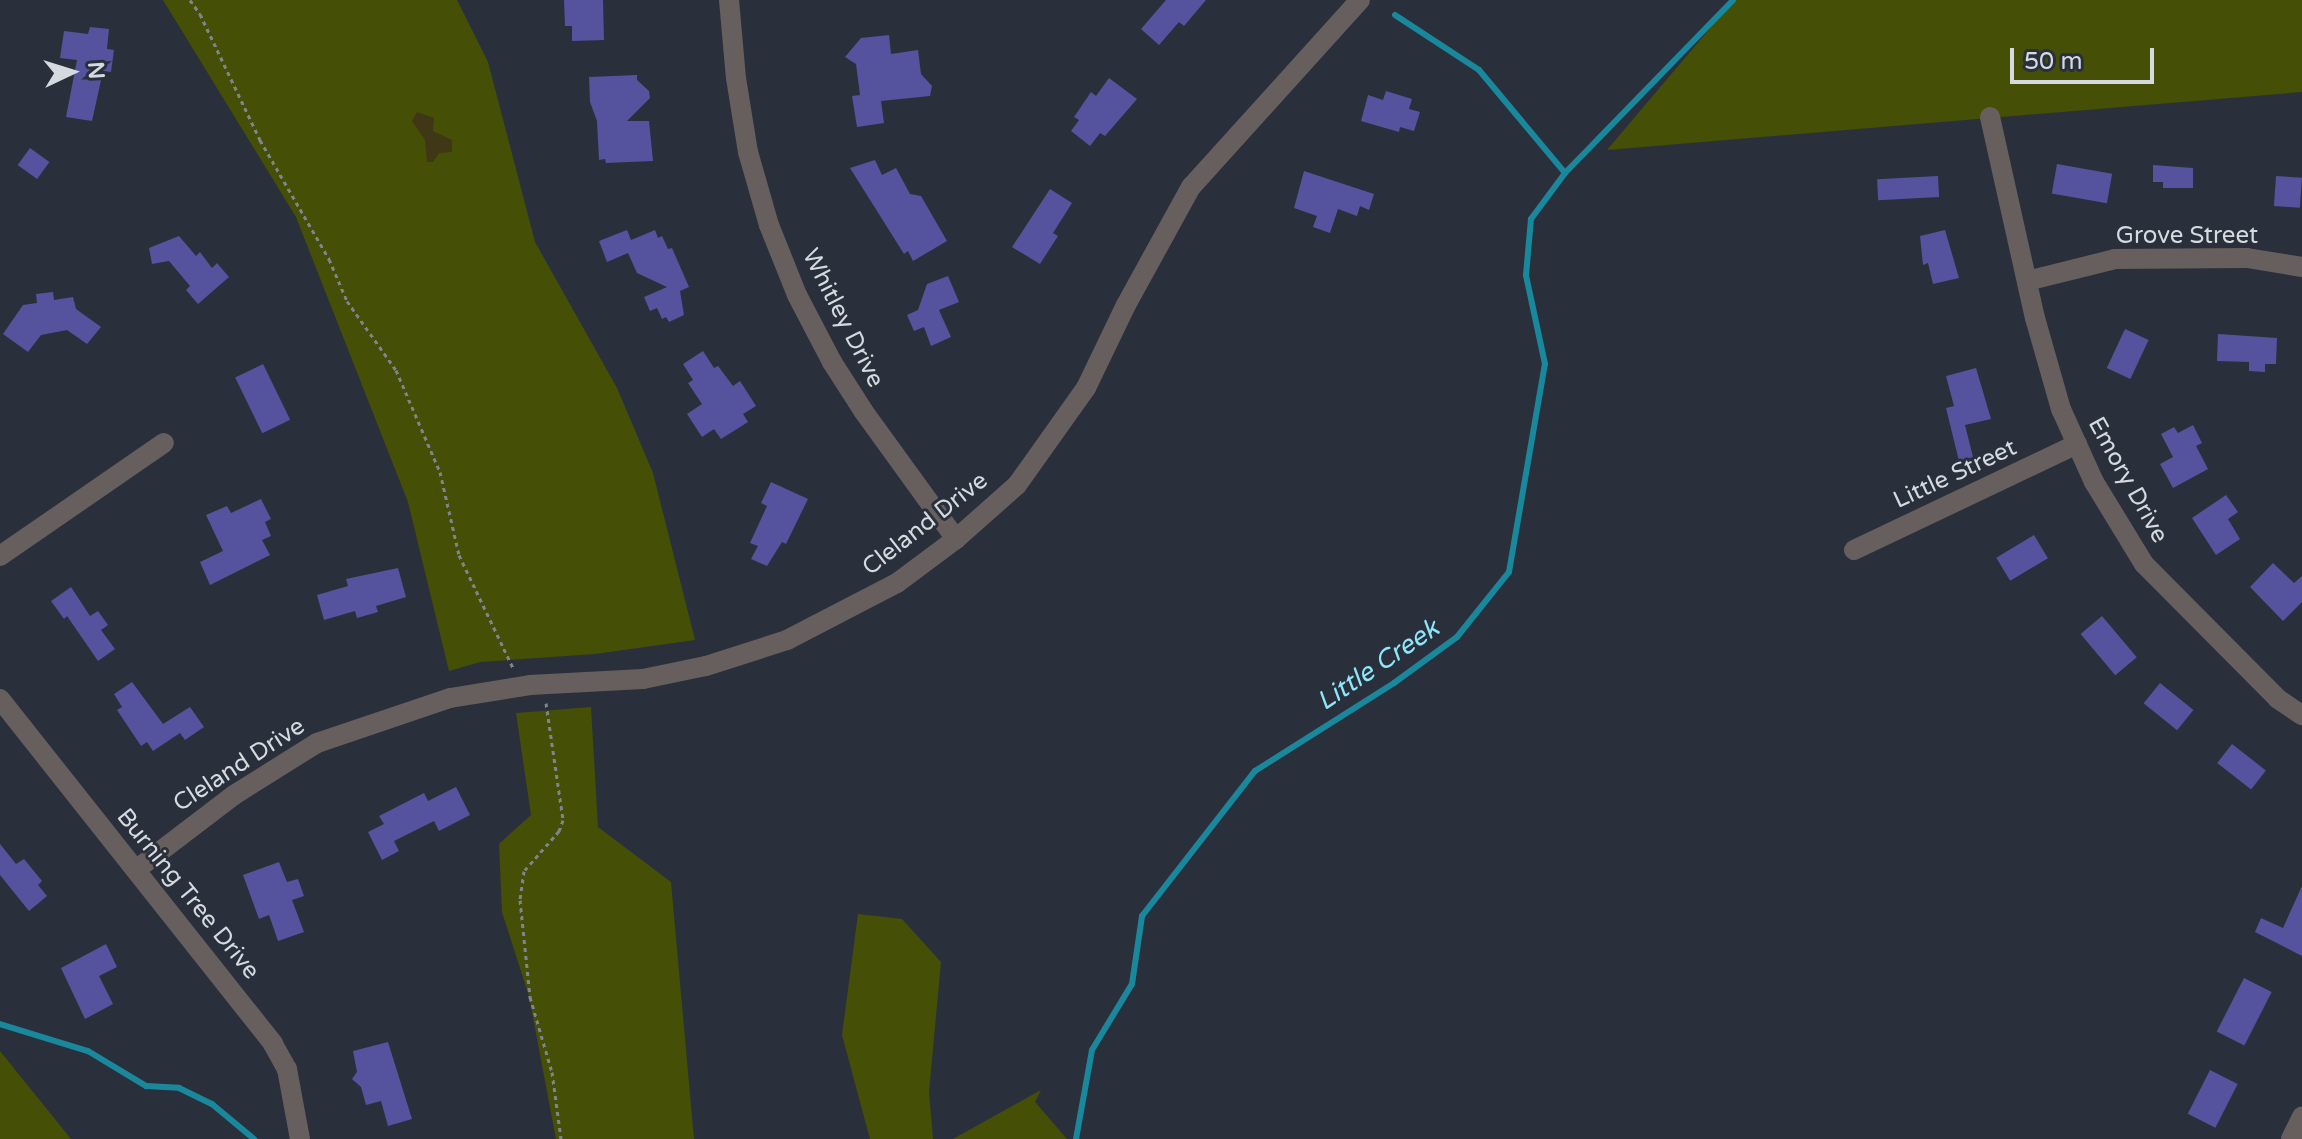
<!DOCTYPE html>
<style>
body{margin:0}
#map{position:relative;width:2302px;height:1139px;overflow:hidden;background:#2a303b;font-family:"Varela Round",sans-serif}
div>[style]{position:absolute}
.green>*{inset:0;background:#464f06}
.sand>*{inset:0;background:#403717}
.stream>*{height:6px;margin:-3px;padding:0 3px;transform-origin:3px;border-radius:3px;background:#19889c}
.building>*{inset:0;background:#55529e;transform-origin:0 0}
.path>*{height:3px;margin-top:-1.5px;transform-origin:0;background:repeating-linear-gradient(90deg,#7f858d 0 4px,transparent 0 8px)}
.minor>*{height:20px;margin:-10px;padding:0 10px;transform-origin:10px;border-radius:10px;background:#665f5d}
span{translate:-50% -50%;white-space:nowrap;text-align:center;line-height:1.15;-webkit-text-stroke:6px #2a303b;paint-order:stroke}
.street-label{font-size:24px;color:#d5dae0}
.water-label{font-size:26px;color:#8de7fb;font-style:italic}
.north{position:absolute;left:32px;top:32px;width:80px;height:80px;-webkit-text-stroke:6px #2a303b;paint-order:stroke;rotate:86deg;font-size:22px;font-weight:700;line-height:32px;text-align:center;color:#d5dae0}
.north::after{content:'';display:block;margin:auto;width:28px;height:36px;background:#d5dae0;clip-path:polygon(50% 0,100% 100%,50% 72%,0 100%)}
.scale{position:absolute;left:2010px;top:48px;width:144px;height:36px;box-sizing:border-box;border:4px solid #d5dae0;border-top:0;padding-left:10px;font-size:24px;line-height:28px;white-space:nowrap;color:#d5dae0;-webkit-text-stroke:6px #2a303b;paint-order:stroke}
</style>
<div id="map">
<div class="green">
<div style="clip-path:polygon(163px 0,457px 0,488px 62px,535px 242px,617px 388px,653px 473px,695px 640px,595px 654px,480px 662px,449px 671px,408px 502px,296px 217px)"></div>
<div style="clip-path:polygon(1734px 0,2302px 0,2302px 92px,1607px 150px)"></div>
<div style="clip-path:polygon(591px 707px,598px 827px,671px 882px,694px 1139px,556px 1139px,529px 996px,502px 912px,499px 844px,531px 815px,516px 713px)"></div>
<div style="clip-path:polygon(858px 914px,902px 919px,941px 962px,929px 1092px,933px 1139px,870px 1139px,842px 1035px)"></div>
<div style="clip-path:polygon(0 1051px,71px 1139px,0 1139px)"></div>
<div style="clip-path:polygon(1041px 1090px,1035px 1102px,1067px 1139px,953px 1139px)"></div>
</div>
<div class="sand">
<div style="clip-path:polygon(417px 112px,434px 118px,433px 131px,452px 140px,452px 152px,439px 153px,433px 162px,427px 162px,425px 140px,412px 121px)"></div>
</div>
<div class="stream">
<div style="left:1395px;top:15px;width:100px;rotate:33.2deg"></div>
<div style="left:1479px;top:70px;width:134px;rotate:50.1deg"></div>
<div style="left:0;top:1024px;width:92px;rotate:17.1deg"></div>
<div style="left:88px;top:1051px;width:68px;rotate:31.1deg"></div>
<div style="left:146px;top:1086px;width:33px;rotate:3deg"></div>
<div style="left:179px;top:1088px;width:37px;rotate:26deg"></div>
<div style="left:212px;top:1104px;width:55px;rotate:39.8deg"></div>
<div style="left:1076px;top:1139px;width:90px;rotate:-79.8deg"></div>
<div style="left:1092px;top:1050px;width:77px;rotate:-58.8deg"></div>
<div style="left:1132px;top:984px;width:69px;rotate:-81.6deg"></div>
<div style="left:1142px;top:916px;width:184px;rotate:-52.1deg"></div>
<div style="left:1255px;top:771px;width:165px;rotate:-32.3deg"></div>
<div style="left:1394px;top:683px;width:78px;rotate:-36.1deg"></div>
<div style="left:1457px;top:637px;width:83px;rotate:-51.3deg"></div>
<div style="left:1509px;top:572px;width:211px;rotate:-80.2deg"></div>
<div style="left:1545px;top:364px;width:91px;rotate:-102.1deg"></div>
<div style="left:1526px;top:275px;width:56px;rotate:-84.9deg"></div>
<div style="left:1531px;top:219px;width:57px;rotate:-53.5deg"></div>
<div style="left:1565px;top:173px;width:241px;rotate:-45.8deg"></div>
</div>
<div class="building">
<div style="clip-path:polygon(564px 0,603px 0,604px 40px,572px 41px,572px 26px,565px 26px)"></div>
<div style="clip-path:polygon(1166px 0,1206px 0,1184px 26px,1179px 22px,1159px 45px,1141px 29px)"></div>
<div style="clip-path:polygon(90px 27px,109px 29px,107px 49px,114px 50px,111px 72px,103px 71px,92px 121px,66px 117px,77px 60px,60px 58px,64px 31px,88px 34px)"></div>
<div style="clip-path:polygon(889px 35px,891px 54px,918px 50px,921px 74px,932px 86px,930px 96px,881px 101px,884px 123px,857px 127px,852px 96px,860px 95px,856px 64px,845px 57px,861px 38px)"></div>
<div style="clip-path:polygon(637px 75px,637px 80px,649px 91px,650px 98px,627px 121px,649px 121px,653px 161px,606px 163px,605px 159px,599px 160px,597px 121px,590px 102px,589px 77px)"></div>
<div style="clip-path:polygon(1109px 78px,1137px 99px,1105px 136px,1100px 133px,1090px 146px,1071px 131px,1079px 120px,1074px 117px,1091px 92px,1096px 96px)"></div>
<div style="clip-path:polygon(1386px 91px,1412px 99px,1409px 109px,1420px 112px,1414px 131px,1400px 127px,1399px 132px,1361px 121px,1368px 95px,1383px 100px)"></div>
<div style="left:30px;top:148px;width:24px;height:21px;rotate:36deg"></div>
<div style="clip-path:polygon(875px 160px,882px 175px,896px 168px,910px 194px,921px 196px,947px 241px,913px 261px,908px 251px,904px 254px,850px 168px)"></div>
<div style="left:2057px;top:164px;width:56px;height:30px;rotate:10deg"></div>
<div style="clip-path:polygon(2153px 165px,2193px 168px,2193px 188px,2163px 188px,2163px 182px,2153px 182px)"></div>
<div style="clip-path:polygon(1304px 171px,1374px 194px,1369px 210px,1360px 206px,1357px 216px,1338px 209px,1330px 233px,1313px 227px,1317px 216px,1294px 208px)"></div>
<div style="left:1938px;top:176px;width:21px;height:61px;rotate:87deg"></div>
<div style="left:2276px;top:176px;width:26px;height:30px;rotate:4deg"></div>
<div style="clip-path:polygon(1050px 189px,1072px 203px,1053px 233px,1058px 236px,1040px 264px,1012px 247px)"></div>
<div style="clip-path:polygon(627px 230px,631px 240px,655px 230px,658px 238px,662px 236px,668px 249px,672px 248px,689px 287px,680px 291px,684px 315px,669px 322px,666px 317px,662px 319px,657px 308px,650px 311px,644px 297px,667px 287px,637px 273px,628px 253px,607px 262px,599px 241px)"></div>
<div style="clip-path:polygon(1945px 230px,1959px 278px,1933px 284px,1928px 263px,1923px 265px,1920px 236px)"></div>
<div style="clip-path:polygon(179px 236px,196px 256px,200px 252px,212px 268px,217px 263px,229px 277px,198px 304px,186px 290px,190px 286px,169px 261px,152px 264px,149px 248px)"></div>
<div style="clip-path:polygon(948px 276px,959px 302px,939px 310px,951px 337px,931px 346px,924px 327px,914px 331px,907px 315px,918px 310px,927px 284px)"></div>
<div style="clip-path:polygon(53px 292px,54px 300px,73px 297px,76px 309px,101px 327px,87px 344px,67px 330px,41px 335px,28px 352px,3px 334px,23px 305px,37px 303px,36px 294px)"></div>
<div style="left:2125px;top:329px;width:26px;height:43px;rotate:25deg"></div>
<div style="clip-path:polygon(2218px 334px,2277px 338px,2276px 364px,2265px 364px,2265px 372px,2249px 371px,2249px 362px,2217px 361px)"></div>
<div style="clip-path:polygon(703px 351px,714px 368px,718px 366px,733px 386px,740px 381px,756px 406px,743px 414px,748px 422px,721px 439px,714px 429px,702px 437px,687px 414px,702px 404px,688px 383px,693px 380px,683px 364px)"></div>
<div style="left:263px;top:364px;width:62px;height:31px;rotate:64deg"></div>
<div style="clip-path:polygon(1976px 368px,1991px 419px,1965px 425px,1973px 457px,1959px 461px,1946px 408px,1954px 406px,1946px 376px)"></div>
<div style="clip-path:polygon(2193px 425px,2202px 443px,2196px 446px,2208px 469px,2173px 488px,2160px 464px,2173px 457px,2161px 434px,2174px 427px,2178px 433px)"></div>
<div style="clip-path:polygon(771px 482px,808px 499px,786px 544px,782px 542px,767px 566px,751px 559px,758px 546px,750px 543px,767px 506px,761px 503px)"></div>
<div style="clip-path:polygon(2226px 495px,2238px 512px,2228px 519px,2240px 539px,2216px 555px,2192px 518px)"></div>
<div style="clip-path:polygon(261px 499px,271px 519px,265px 522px,271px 536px,262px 540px,270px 555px,210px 585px,200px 562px,223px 551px,206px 515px,227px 506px,231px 513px)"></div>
<div style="left:2034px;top:535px;width:27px;height:44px;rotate:59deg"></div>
<div style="clip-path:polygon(2273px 563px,2294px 583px,2302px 576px,2302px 602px,2283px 621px,2250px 587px)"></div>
<div style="clip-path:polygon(398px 568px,406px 597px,376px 606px,378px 612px,357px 618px,355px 611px,324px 620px,317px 595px,348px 586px,346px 579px)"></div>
<div style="clip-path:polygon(71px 587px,90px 616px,98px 611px,108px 625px,101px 630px,115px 649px,98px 661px,67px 616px,64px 619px,51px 601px)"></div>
<div style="left:2102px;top:616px;width:54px;height:28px;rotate:50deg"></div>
<div style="clip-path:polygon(132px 682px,163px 724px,190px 707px,204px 727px,185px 740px,180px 733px,153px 751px,147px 742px,141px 746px,117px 710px,122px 707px,114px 694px)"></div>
<div style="left:2160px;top:683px;width:43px;height:26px;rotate:39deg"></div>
<div style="left:2232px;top:744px;width:43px;height:24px;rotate:38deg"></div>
<div style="clip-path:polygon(456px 787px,470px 815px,439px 831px,434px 821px,394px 841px,399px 851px,382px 860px,368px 832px,384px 824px,379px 816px,424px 793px,428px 801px)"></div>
<div style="clip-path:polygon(0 844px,16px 864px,24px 859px,42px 881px,38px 885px,47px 896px,29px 911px,0 875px)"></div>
<div style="clip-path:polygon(279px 862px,287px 882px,298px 879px,304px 896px,292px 900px,304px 932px,278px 941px,269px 915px,259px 919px,243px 875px)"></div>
<div style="clip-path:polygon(2302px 886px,2302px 956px,2255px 932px,2261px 918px,2283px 928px)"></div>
<div style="clip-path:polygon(106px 944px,117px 967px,99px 976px,113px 1004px,85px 1019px,61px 968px)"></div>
<div style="left:2244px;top:978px;width:31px;height:60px;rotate:27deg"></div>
<div style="clip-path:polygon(388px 1042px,412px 1119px,388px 1126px,381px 1101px,366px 1105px,361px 1087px,352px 1079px,357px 1072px,353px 1051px)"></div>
<div style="left:2210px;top:1070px;width:31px;height:49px;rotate:27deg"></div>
</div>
<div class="path">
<div style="left:190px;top:0;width:17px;rotate:54deg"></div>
<div style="left:200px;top:14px;width:140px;rotate:64.5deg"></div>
<div style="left:260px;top:140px;width:138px;rotate:59.9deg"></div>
<div style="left:329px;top:259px;width:46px;rotate:66.8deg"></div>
<div style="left:347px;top:301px;width:85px;rotate:54.6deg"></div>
<div style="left:396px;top:370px;width:111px;rotate:66.7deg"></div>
<div style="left:440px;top:472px;width:85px;rotate:77.1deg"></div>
<div style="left:459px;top:555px;width:127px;rotate:64.4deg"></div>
<div style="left:546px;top:703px;width:118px;rotate:81.7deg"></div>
<div style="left:563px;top:820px;width:12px;rotate:110deg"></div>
<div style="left:559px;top:831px;width:53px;rotate:131.2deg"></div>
<div style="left:524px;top:871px;width:29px;rotate:98deg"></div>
<div style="left:520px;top:900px;width:98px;rotate:84.1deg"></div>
<div style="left:530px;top:997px;width:78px;rotate:73.7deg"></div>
<div style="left:552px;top:1072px;width:68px;rotate:82.3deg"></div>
</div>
<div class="minor">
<div style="left:729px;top:0;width:78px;rotate:84.9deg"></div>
<div style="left:736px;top:78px;width:75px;rotate:80.8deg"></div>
<div style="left:748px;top:152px;width:76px;rotate:74deg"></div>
<div style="left:769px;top:225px;width:75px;rotate:68.2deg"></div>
<div style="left:797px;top:295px;width:76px;rotate:62.4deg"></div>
<div style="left:832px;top:362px;width:59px;rotate:57.4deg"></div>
<div style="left:864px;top:412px;width:157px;rotate:54.1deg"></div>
<div style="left:1990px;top:117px;width:206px;rotate:77.4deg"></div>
<div style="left:2035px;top:318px;width:95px;rotate:74.1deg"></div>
<div style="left:2061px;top:409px;width:80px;rotate:65.7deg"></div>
<div style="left:2094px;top:482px;width:96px;rotate:58.6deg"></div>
<div style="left:2144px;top:564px;width:190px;rotate:45.2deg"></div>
<div style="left:2278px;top:699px;width:29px;rotate:34deg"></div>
<div style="left:2027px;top:281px;width:91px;rotate:-14deg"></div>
<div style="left:2115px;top:259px;width:132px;rotate:-0.4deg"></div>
<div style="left:2247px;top:258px;width:56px;rotate:9.3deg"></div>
<div style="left:1854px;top:550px;width:247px;rotate:-25.4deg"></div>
<div style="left:0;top:556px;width:199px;rotate:-34.6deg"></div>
<div style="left:0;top:699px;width:440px;rotate:51.6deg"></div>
<div style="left:273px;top:1044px;width:29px;rotate:61deg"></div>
<div style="left:287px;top:1069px;width:71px;rotate:79.5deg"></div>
<div style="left:137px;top:869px;width:122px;rotate:-37.3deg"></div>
<div style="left:234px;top:795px;width:98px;rotate:-32.1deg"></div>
<div style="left:317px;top:743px;width:140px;rotate:-18.7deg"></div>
<div style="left:450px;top:698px;width:81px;rotate:-9.2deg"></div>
<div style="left:530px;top:685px;width:113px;rotate:-3deg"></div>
<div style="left:643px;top:679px;width:64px;rotate:-11.7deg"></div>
<div style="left:706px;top:666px;width:85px;rotate:-17.8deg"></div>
<div style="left:787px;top:640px;width:124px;rotate:-27.4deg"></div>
<div style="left:897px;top:583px;width:74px;rotate:-36.7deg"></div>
<div style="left:956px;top:539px;width:81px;rotate:-41.5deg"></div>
<div style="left:1017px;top:485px;width:119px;rotate:-54.6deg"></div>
<div style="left:1086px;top:388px;width:92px;rotate:-64.3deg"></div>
<div style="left:1126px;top:305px;width:135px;rotate:-61.2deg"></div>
<div style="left:1191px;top:187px;width:252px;rotate:-47.9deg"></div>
<div style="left:2291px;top:1139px;width:25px;rotate:-64deg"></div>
</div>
<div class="street-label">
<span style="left:2187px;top:236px">Grove Street</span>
<span style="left:843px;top:318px;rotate:63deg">Whitley Drive</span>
<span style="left:1955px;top:474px;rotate:-25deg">Little Street</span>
<span style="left:2128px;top:480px;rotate:61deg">Emory Drive</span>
<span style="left:925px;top:524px;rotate:-38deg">Cleland Drive</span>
<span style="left:239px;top:765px;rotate:-33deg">Cleland Drive</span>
<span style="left:188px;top:894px;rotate:51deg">Burning Tree Drive</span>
</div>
<div class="water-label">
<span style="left:1378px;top:665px;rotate:-34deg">Little Creek</span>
</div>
<div class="north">N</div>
<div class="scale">50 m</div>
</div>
